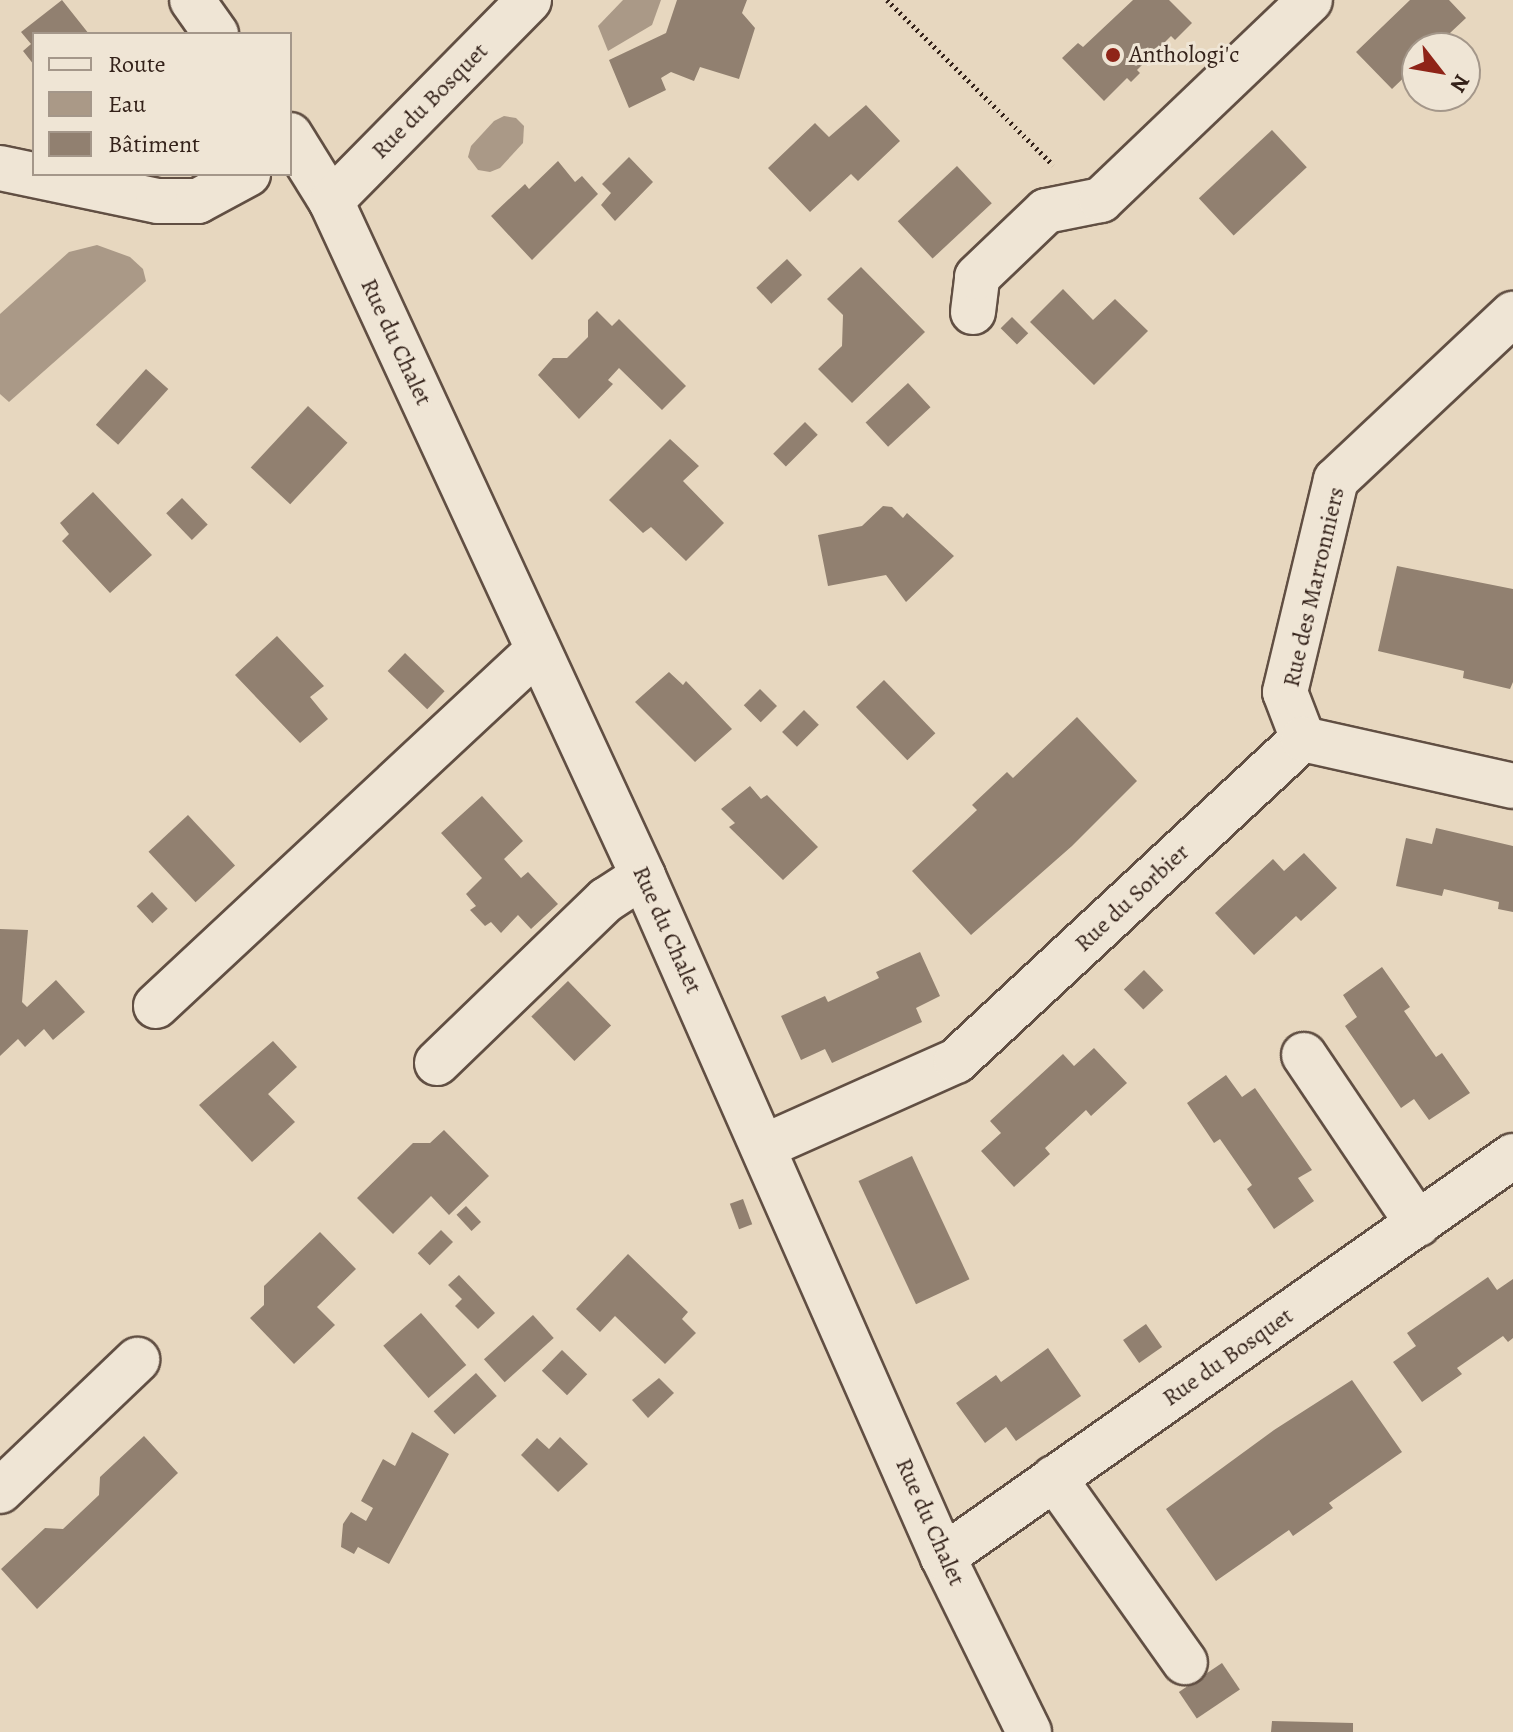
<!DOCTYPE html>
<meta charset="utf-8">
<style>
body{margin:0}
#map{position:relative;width:1513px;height:1732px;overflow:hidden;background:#e7d7bf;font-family:Alegreya,serif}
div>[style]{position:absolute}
.water>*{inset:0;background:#aa9987}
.building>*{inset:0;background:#918070;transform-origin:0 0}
.path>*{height:5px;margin-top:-2.5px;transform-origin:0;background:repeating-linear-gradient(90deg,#34221a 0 2px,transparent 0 6px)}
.roads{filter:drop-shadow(2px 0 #614f43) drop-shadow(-2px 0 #614f43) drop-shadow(0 2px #614f43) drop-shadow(0 -2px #614f43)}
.minor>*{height:44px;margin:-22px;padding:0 22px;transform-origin:22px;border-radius:22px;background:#efe5d5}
.dots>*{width:22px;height:22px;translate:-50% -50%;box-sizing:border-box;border:4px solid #efe5d5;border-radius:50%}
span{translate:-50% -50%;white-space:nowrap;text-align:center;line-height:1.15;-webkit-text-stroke:6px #efe5d5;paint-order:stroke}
.poi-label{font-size:24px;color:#34221a}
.left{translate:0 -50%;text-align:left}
.street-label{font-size:24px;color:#34221a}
.legend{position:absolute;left:32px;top:32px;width:260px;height:144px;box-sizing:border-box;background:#efe5d5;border:2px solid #a4978a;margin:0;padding:10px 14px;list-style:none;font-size:24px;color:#34221a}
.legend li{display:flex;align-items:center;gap:16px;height:40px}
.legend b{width:40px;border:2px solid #a4978a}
.north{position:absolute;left:1401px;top:32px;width:80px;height:80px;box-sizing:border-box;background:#efe5d5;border:2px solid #a4978a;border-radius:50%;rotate:121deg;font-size:22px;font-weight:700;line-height:32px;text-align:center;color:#34221a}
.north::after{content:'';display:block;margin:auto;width:28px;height:36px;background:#8f2418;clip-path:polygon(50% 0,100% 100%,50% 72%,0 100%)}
</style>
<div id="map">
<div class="water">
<div style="clip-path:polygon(623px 0,661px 0,652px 25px,608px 51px,598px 26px)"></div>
<div style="clip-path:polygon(504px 116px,516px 118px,524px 126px,523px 143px,500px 168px,490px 172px,478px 170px,468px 157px,471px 146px,494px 121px)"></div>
<div style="clip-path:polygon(97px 245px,130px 257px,143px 269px,146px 281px,9px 402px,0 394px,0 314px,69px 252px)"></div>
</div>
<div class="building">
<div style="clip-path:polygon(62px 0,89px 34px,34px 34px,34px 65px,23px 51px,31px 44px,21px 32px)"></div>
<div style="clip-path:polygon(677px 0,747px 0,742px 13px,755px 28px,739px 79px,700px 67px,694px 81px,671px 72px,661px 78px,666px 90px,629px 108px,609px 60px,666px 33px)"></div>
<div style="clip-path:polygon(1133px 0,1169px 0,1192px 23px,1175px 40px,1171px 36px,1137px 70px,1140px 73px,1131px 82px,1127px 78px,1104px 101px,1062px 58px,1078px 43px,1083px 47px)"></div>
<div style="clip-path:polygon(1410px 0,1449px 0,1466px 18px,1434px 48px,1417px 48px,1417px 65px,1392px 89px,1356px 52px)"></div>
<div style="clip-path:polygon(866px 105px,900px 141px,858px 181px,851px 174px,810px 212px,768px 168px,815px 123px,829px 137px)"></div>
<div style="left:1272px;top:130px;width:51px;height:100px;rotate:47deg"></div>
<div style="clip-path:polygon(629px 157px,653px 182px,615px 221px,601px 205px,611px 193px,602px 184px)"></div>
<div style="clip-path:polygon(558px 161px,575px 182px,582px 176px,598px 194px,532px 260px,491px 216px,525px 184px,529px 189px)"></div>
<div style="left:957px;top:166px;width:51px;height:81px;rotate:47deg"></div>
<div style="left:787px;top:259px;width:22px;height:42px;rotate:47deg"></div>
<div style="clip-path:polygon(861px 267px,925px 332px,852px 403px,818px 369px,842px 346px,843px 315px,827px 299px)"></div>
<div style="clip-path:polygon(1063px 289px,1093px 320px,1115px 299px,1148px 331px,1094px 385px,1030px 322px)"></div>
<div style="clip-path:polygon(597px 311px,612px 326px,619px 319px,686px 386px,662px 410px,619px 368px,608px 380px,613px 384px,579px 419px,538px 375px,553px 358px,567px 358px,588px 337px,588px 320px)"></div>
<div style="left:1012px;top:317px;width:23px;height:16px;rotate:45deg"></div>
<div style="left:146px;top:369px;width:30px;height:75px;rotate:42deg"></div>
<div style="left:908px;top:383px;width:33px;height:58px;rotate:47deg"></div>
<div style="left:308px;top:406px;width:54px;height:84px;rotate:43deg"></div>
<div style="left:805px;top:422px;width:18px;height:45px;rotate:45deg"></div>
<div style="clip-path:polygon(670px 439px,699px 466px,683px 481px,724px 523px,686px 561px,651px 527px,643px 533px,609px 500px)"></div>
<div style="clip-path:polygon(93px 492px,152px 555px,110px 593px,62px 541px,69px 534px,60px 523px)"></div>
<div style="left:182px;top:498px;width:37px;height:22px;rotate:46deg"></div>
<div style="clip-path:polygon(883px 506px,892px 507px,903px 518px,907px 513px,954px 556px,906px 602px,886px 575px,828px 586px,818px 535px,862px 526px)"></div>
<div style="clip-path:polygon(1397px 566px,1513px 589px,1513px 682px,1510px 689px,1463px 678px,1464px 671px,1378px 651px)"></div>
<div style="clip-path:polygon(277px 636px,324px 686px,310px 697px,328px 719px,300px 743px,235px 675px)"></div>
<div style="left:405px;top:653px;width:55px;height:25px;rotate:44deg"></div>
<div style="clip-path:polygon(669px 672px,683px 685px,686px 681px,732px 729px,695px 762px,635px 702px)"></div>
<div style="left:884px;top:680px;width:74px;height:39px;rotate:46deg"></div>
<div style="left:760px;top:689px;width:24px;height:23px;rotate:45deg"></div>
<div style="left:804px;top:710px;width:21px;height:31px;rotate:45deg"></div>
<div style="clip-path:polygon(1077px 717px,1137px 781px,1072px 846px,971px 935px,912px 871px,977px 810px,972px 805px,1007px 772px,1013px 778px)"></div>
<div style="clip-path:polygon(750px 786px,761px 799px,767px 795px,818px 847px,783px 880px,729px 827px,735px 823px,721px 809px)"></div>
<div style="clip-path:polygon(482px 796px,523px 841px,504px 859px,521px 878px,528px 872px,558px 904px,531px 929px,518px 915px,501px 933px,491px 922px,485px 926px,470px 910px,476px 906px,466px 894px,482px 878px,441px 833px)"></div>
<div style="left:188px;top:815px;width:69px;height:54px;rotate:47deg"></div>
<div style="clip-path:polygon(1436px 828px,1513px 846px,1513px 912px,1498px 909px,1499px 902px,1444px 889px,1442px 896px,1396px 886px,1406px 838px,1432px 844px)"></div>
<div style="clip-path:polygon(1304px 853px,1337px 888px,1301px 921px,1296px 916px,1254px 955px,1215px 913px,1273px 859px,1284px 871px)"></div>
<div style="left:152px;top:892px;width:23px;height:21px;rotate:47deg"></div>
<div style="clip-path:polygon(0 929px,28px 930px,22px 1002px,27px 1007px,56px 980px,85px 1012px,53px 1040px,44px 1029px,25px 1047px,18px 1039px,0 1056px)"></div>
<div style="clip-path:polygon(920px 952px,940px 996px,916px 1008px,922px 1022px,832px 1063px,825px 1049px,801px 1060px,781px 1016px,825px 996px,828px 1002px,879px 978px,876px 972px)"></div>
<div style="clip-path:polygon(1382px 967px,1410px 1007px,1404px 1011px,1436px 1057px,1442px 1053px,1470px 1093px,1429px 1120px,1414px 1099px,1401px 1108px,1345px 1026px,1357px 1017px,1343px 995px)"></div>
<div style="left:1144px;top:970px;width:28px;height:28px;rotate:46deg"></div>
<div style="left:568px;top:981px;width:62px;height:51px;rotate:46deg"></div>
<div style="clip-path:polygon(273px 1041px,297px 1067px,268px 1094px,295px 1122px,252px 1162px,199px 1105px)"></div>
<div style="clip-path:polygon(1094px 1048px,1127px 1083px,1091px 1116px,1086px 1110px,1045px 1148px,1050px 1154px,1014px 1187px,981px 1151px,1001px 1133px,990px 1121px,1063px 1054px,1074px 1066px)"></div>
<div style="clip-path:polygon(1226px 1075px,1242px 1097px,1255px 1088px,1312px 1170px,1298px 1178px,1314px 1201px,1274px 1229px,1247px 1189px,1252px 1185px,1220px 1139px,1214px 1143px,1187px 1103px)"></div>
<div style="clip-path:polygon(444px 1130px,489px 1176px,449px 1215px,431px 1196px,393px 1234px,357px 1198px,413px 1143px,430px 1143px)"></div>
<div style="left:912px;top:1156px;width:136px;height:59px;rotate:65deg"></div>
<div style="left:743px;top:1199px;width:27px;height:14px;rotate:70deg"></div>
<div style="left:466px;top:1206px;width:22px;height:13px;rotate:47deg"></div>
<div style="left:441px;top:1230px;width:17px;height:33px;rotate:45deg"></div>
<div style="clip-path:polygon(320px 1232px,356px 1269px,317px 1307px,335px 1325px,294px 1364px,250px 1318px,264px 1305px,264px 1286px)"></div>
<div style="clip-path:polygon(628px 1254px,688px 1312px,682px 1319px,696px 1333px,665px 1364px,615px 1316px,600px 1332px,576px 1309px)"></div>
<div style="clip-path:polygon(459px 1275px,495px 1313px,478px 1329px,455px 1306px,462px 1299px,448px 1285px)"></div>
<div style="clip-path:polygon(1488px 1277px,1497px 1290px,1513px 1279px,1513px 1338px,1508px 1342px,1503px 1336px,1457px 1368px,1462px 1374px,1422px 1402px,1393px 1362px,1416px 1346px,1407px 1333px)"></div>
<div style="left:421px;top:1313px;width:69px;height:50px;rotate:49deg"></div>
<div style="left:533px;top:1315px;width:31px;height:66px;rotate:48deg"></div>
<div style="left:1146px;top:1324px;width:28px;height:28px;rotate:55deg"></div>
<div style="clip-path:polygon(1048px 1348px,1081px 1396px,1016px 1441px,1006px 1427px,985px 1443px,956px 1403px,996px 1375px,1001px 1382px)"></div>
<div style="left:562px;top:1350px;width:35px;height:29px;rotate:44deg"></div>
<div style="left:476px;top:1373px;width:31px;height:57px;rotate:48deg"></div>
<div style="clip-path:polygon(659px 1378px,674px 1393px,648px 1418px,632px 1400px)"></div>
<div style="clip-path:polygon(1352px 1380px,1402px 1452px,1329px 1503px,1333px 1508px,1293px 1536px,1289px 1530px,1216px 1581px,1166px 1509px,1274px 1430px)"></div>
<div style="clip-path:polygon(412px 1432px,449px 1454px,389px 1564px,358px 1547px,354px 1554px,341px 1547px,343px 1524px,351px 1512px,366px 1521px,373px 1508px,361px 1501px,383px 1459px,395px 1466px)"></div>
<div style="clip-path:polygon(144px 1436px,178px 1473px,37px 1609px,1px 1569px,45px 1528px,63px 1529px,99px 1495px,100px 1477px)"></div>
<div style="clip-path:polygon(560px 1437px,588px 1464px,558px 1492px,521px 1455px,537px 1438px,549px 1449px)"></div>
<div style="left:1222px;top:1663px;width:32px;height:52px;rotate:56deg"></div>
<div style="clip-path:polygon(1272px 1721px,1353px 1723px,1353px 1732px,1271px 1732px)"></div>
</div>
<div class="path">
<div style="left:887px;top:0;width:234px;rotate:44.8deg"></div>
</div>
<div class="roads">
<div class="minor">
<div style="left:192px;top:0;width:42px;rotate:54.8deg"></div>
<div style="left:290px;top:135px;width:78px;rotate:58.2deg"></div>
<div style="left:331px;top:201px;width:744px;rotate:65.19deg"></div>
<div style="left:643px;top:876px;width:744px;rotate:66.23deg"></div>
<div style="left:943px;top:1557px;width:195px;rotate:63.8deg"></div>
<div style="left:0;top:168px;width:161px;rotate:11.8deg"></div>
<div style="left:158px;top:201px;width:40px"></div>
<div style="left:198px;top:201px;width:57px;rotate:-28.4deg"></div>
<div style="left:331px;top:201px;width:282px;rotate:-45.4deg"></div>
<div style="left:973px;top:312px;width:35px;rotate:-83deg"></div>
<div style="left:977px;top:277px;width:95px;rotate:-43.7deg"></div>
<div style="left:1046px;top:211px;width:56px;rotate:-11.3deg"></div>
<div style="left:1101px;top:200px;width:289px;rotate:-43.7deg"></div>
<div style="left:1303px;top:739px;width:50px;rotate:-111deg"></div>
<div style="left:1285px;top:692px;width:218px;rotate:-76.5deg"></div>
<div style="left:1336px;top:480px;width:243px;rotate:-43.2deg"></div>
<div style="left:156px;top:1006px;width:522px;rotate:-42.98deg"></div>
<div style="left:1304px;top:1055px;width:204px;rotate:56deg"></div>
<div style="left:437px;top:1063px;width:235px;rotate:-44deg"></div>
<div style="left:606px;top:900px;width:44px;rotate:-33deg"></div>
<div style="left:765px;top:1146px;width:209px;rotate:-24deg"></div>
<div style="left:956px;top:1061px;width:473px;rotate:-42.9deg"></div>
<div style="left:1303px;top:739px;width:215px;rotate:12.6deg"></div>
<div style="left:1054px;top:1478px;width:226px;rotate:54.6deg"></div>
<div style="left:0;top:1491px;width:190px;rotate:-43.7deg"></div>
<div style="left:943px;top:1557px;width:697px;rotate:-35.13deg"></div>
</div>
</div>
<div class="dots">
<div style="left:1113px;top:55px;background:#8f2418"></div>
</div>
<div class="poi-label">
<span class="left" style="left:1129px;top:55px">Anthologi'c</span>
</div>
<div class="street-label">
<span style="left:430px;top:101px;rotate:-45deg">Rue du Bosquet</span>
<span style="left:396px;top:342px;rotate:65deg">Rue du Chalet</span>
<span style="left:1314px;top:587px;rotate:-77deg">Rue des Marronniers</span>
<span style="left:1132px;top:898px;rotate:-43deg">Rue du Sorbier</span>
<span style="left:667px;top:930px;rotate:66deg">Rue du Chalet</span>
<span style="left:1228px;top:1357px;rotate:-35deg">Rue du Bosquet</span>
<span style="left:930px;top:1522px;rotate:66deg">Rue du Chalet</span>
</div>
<ul class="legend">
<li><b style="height:10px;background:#efe5d5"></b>Route</li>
<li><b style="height:22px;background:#aa9987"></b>Eau</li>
<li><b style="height:22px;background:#918070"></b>Bâtiment</li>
</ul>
<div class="north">N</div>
</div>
